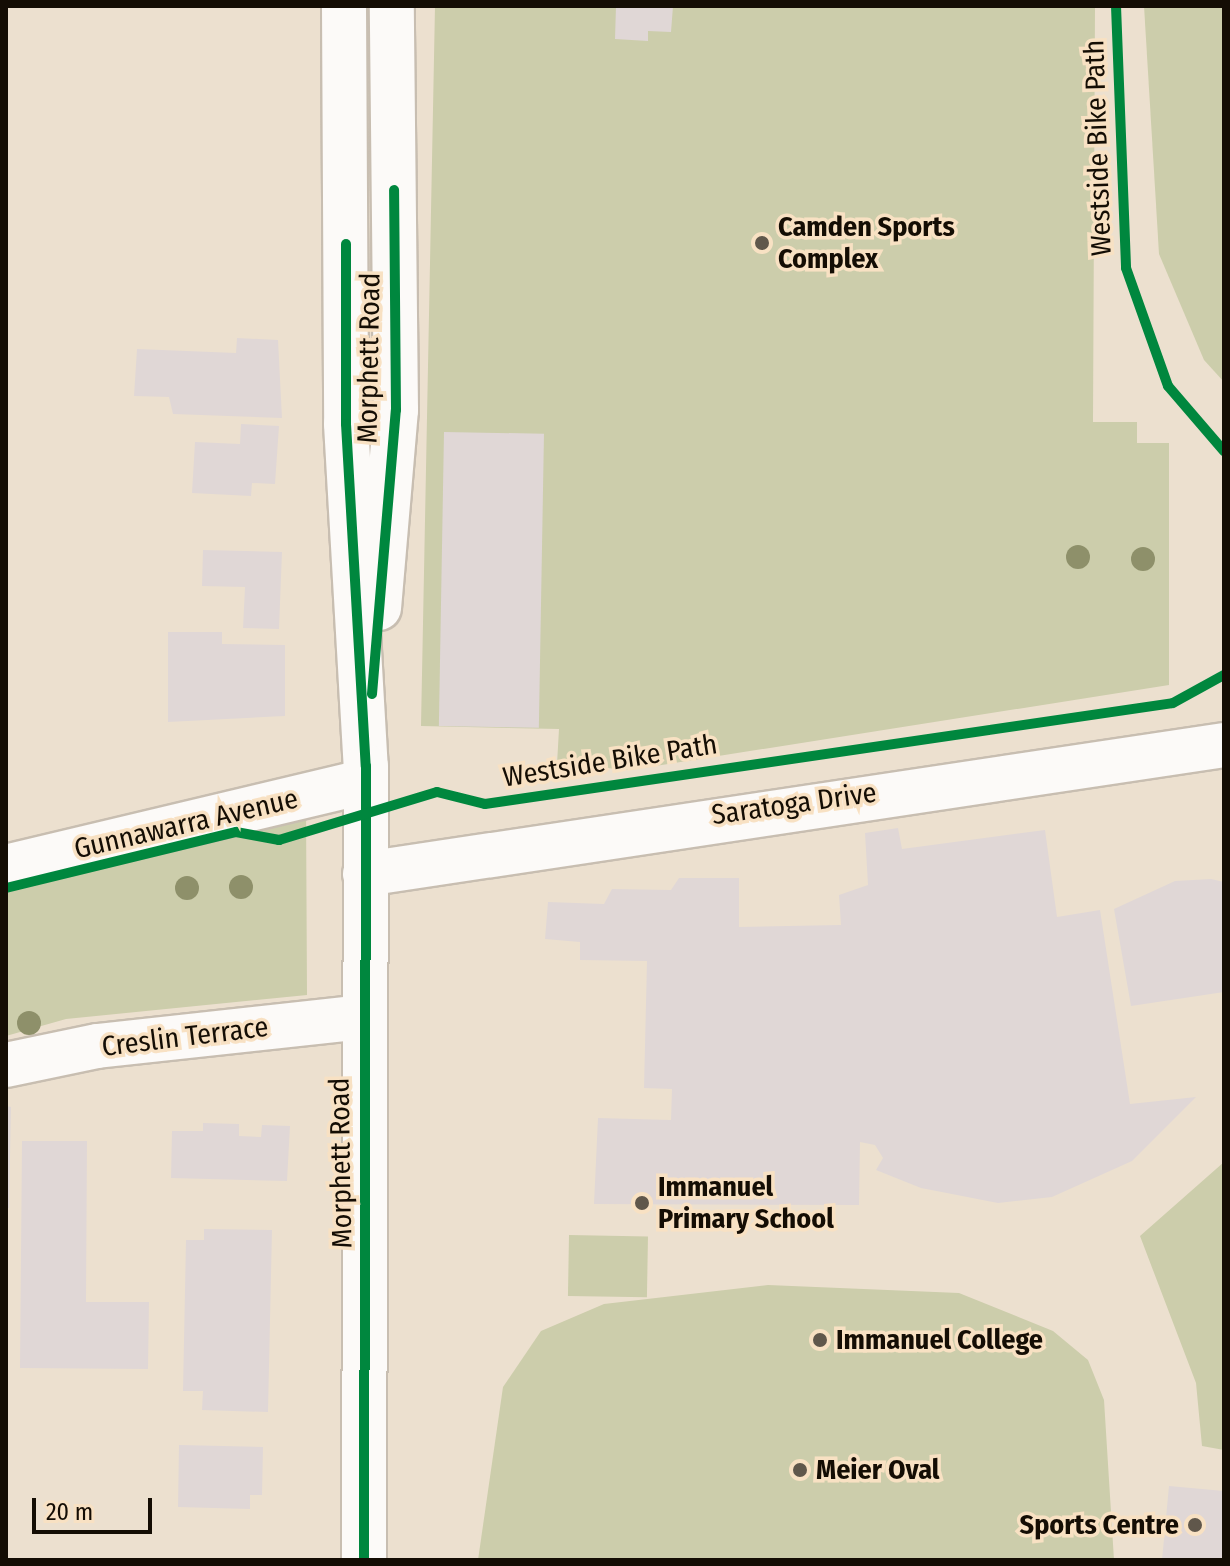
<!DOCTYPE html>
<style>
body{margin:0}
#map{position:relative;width:1230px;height:1566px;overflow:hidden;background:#ece0cf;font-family:"Fira Sans Condensed",sans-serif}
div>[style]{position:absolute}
.green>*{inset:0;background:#cccdab;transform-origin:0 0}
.building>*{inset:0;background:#e0d7d6;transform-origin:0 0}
.roads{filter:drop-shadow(2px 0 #c8beb1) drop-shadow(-2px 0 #c8beb1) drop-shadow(0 2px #c8beb1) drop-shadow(0 -2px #c8beb1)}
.minor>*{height:44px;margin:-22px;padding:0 22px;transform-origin:22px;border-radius:22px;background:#fcfaf8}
.cycleway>*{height:10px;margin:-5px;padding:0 5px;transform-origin:5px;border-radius:5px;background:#00873e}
.trees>*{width:24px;height:24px;margin:-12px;border-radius:50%;background:#8e906a}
.dots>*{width:22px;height:22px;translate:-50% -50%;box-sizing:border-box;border:4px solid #f8e1c3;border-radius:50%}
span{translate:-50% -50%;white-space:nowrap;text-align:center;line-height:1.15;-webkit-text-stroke:7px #f8e1c3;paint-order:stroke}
.street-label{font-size:28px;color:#140d04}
.poi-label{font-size:28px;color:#140d04;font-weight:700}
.left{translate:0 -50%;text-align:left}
.right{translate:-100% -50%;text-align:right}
.frame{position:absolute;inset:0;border:8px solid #140d04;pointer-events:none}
.scale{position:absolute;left:32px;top:1498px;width:120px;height:36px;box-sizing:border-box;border:4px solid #140d04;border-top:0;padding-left:10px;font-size:24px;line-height:28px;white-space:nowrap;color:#140d04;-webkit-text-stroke:6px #f8e1c3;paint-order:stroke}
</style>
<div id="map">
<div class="green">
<div style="clip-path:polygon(435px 6px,1095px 6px,1093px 422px,1137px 422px,1137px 443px,1169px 443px,1169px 685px,630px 770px,557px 764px,559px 729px,421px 726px)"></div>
<div style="clip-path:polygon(1144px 6px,1224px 6px,1224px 382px,1204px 360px,1159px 254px)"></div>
<div style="clip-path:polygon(306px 805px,307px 995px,66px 1019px,6px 1036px,6px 878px)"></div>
<div style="clip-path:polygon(1224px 1162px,1224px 1450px,1202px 1446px,1196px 1383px,1140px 1236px)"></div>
<div style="left:569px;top:1235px;width:79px;height:61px;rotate:1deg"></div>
<div style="clip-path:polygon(768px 1285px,959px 1293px,1053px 1331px,1088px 1360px,1104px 1400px,1114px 1560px,478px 1560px,503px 1387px,541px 1331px,604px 1304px)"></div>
</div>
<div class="building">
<div style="clip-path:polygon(616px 6px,673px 6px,671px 32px,648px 31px,648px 41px,615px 39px)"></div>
<div style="clip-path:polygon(237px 338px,278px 340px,282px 418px,173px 414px,169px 397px,134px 396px,137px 349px,236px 353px)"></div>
<div style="clip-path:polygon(241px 424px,279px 426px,275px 484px,252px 483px,251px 496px,192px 493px,195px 442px,240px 444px)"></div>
<div style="left:444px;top:432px;width:100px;height:294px;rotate:1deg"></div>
<div style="clip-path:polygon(203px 550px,282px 552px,279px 629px,243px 628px,245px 587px,202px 586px)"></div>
<div style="clip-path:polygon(168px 632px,222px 632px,222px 644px,285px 645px,285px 716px,168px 722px)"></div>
<div style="clip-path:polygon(898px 828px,902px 849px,1045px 830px,1057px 917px,1100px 910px,1130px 1104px,1196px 1097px,1132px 1161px,1052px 1197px,998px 1203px,921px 1188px,876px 1170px,883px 1158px,875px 1145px,860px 1142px,859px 1205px,594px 1204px,598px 1118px,671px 1120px,672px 1089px,644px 1088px,647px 961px,580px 960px,580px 942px,545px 939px,548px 902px,604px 904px,612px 889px,671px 890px,679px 878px,739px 878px,739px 927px,841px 925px,839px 895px,868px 885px,865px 833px)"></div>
<div style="clip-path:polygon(1211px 879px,1224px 882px,1224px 992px,1131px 1006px,1114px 909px,1175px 881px)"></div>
<div style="clip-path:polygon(6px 1106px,11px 1107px,9px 1208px,6px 1208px)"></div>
<div style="clip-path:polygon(203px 1123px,239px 1124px,239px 1136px,261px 1137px,262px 1125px,290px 1126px,287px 1181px,171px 1178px,172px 1131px,203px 1131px)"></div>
<div style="clip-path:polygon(22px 1141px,87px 1141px,86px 1302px,149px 1302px,148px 1369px,20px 1368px)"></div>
<div style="clip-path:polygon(204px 1229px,272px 1230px,268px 1412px,202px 1410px,203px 1391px,183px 1391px,186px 1240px,204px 1240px)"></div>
<div style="clip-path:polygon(179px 1445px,263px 1447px,262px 1495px,250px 1495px,250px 1509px,178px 1507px)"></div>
<div style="clip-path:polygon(1169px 1486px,1224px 1491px,1224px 1560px,1162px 1560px)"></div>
</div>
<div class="roads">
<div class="minor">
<div style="left:344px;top:6px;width:418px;rotate:89.7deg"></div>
<div style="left:346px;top:424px;width:343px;rotate:86.7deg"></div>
<div style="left:366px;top:766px;width:794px;rotate:90.14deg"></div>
<div style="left:379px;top:608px;width:199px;rotate:-85.1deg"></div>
<div style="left:396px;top:410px;width:404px;rotate:-90.6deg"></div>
<div style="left:6px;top:867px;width:370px;rotate:-13.4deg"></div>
<div style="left:365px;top:874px;width:869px;rotate:-8.54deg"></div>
<div style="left:6px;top:1065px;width:93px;rotate:-11.8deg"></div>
<div style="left:97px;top:1046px;width:269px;rotate:-6.2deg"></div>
</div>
</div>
<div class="cycleway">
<div style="left:1116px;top:6px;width:262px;rotate:87.8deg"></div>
<div style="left:1126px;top:268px;width:125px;rotate:70.4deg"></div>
<div style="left:1168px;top:386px;width:86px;rotate:49.3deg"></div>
<div style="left:346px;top:244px;width:180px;rotate:90deg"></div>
<div style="left:346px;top:424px;width:343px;rotate:86.7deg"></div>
<div style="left:366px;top:766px;width:794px;rotate:90.14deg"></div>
<div style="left:372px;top:694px;width:285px;rotate:-85.2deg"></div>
<div style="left:396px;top:410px;width:220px;rotate:-90.5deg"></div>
<div style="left:6px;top:888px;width:237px;rotate:-13.7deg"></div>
<div style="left:236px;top:832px;width:44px;rotate:10.5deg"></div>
<div style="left:279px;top:840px;width:165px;rotate:-16.9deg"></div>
<div style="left:437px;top:792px;width:49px;rotate:14deg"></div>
<div style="left:485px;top:804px;width:695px;rotate:-8.35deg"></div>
<div style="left:1173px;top:703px;width:58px;rotate:-28.8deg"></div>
</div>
<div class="trees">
<div style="left:1078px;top:557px"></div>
<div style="left:1143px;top:559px"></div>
<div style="left:241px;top:887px"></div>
<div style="left:187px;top:888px"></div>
<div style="left:29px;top:1023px"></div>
</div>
<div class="dots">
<div style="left:762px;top:243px;background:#60574b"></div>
<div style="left:642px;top:1203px;background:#60574b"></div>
<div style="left:820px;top:1340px;background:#60574b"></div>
<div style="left:800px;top:1470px;background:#60574b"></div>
<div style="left:1195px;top:1525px;background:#60574b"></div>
</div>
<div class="street-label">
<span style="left:1098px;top:148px;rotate:-92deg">Westside Bike Path</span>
<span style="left:369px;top:358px;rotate:-89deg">Morphett Road</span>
<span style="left:610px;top:761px;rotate:-9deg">Westside Bike Path</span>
<span style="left:794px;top:804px;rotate:-8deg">Saratoga Drive</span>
<span style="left:186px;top:824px;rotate:-13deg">Gunnawarra Avenue</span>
<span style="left:185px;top:1037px;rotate:-7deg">Creslin Terrace</span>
<span style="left:341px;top:1163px;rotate:-91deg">Morphett Road</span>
</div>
<div class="poi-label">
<span class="left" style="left:778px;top:243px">Camden Sports<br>Complex</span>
<span class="left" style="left:658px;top:1203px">Immanuel<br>Primary School</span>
<span class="left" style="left:836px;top:1340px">Immanuel College</span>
<span class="left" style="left:816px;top:1470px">Meier Oval</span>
<span class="right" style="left:1179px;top:1525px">Sports Centre</span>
</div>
<div class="frame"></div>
<div class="scale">20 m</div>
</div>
